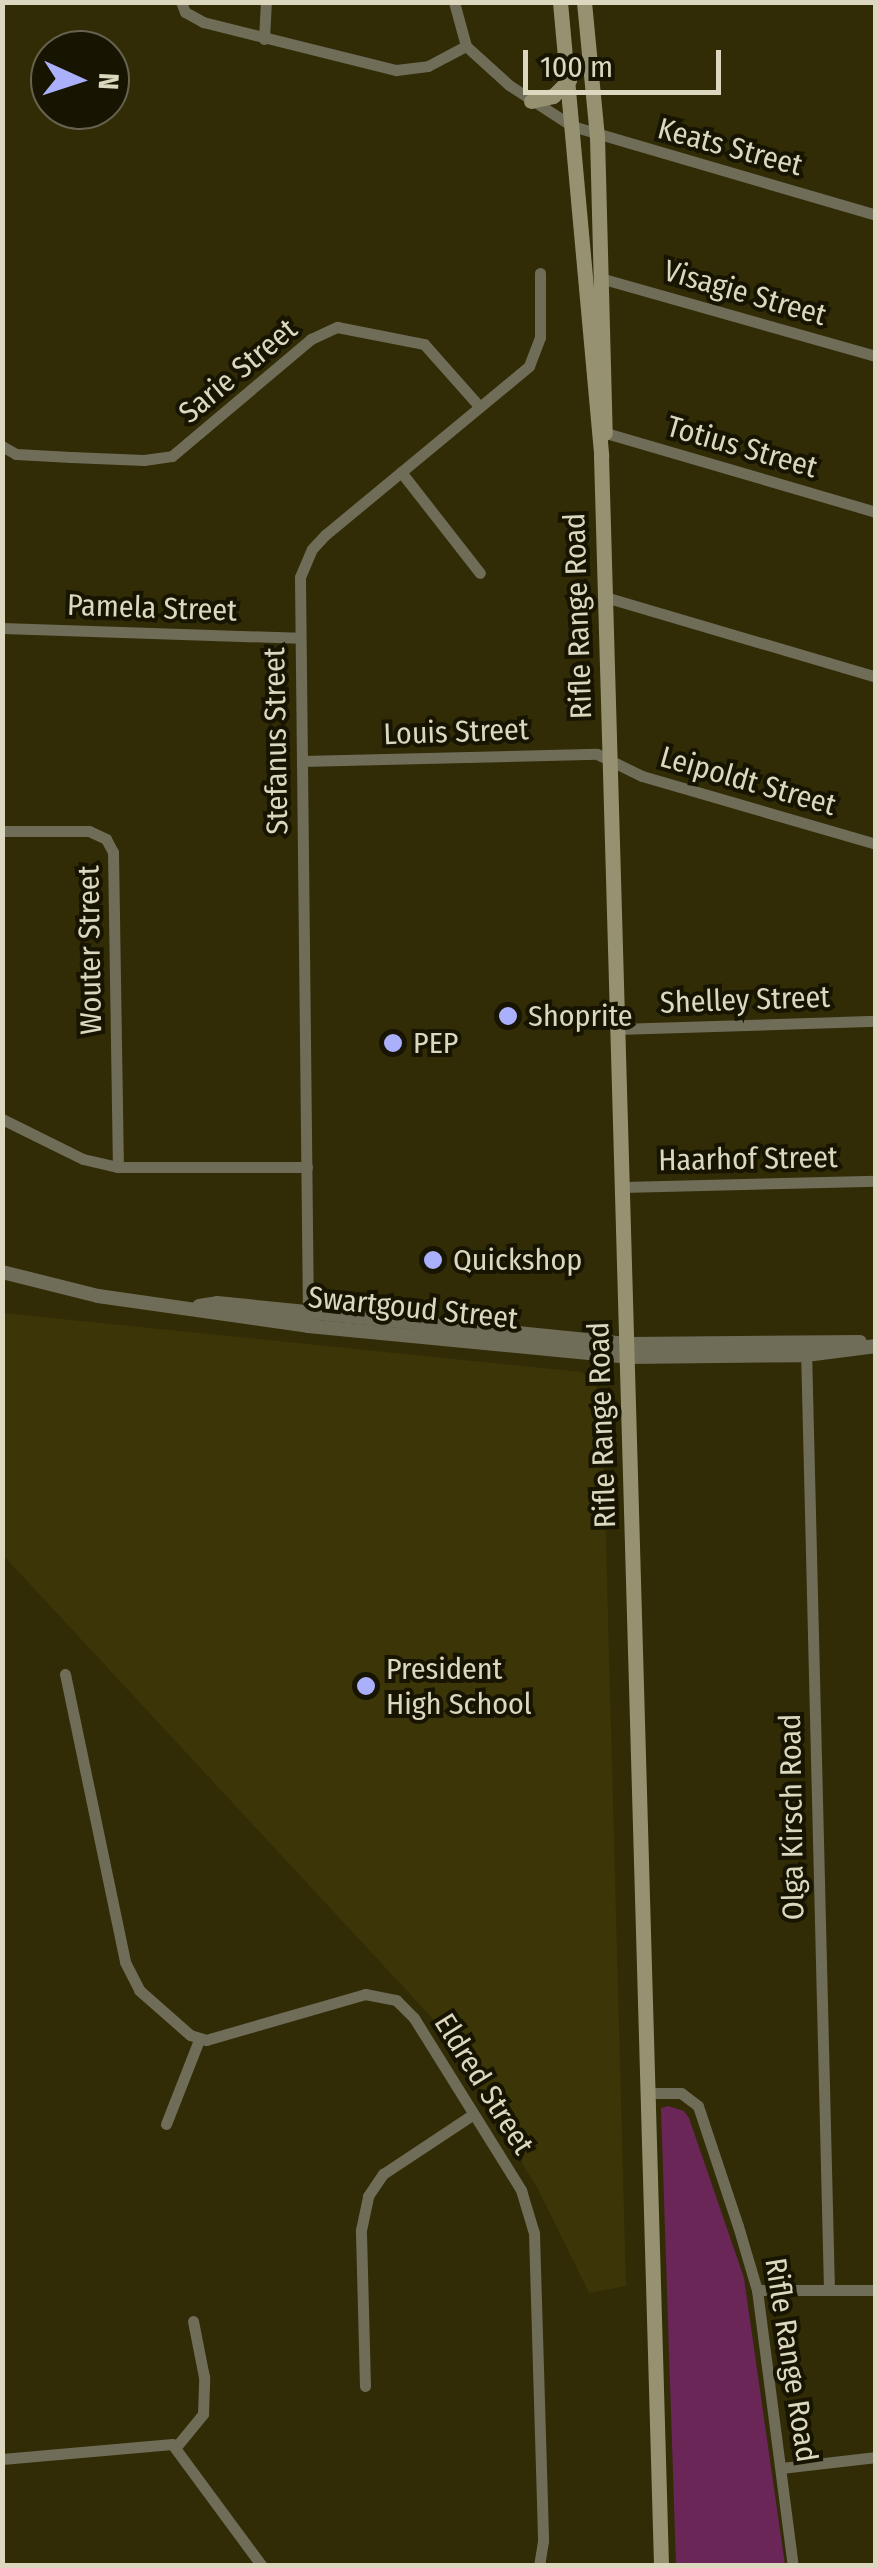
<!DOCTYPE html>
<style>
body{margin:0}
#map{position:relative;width:878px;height:2568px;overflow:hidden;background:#312b06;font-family:"Fira Sans Condensed",sans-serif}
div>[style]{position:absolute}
.built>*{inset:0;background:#3c3508}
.green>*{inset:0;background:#6a2657}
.minor>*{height:11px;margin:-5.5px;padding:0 5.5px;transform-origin:5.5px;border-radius:5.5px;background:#6f6c58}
.tertiary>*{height:14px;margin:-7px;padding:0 7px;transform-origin:7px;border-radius:7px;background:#6f6c58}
.secondary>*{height:15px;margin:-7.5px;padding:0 7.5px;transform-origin:7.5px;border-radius:7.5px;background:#969171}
.dots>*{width:28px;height:28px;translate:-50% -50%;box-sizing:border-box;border:5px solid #171402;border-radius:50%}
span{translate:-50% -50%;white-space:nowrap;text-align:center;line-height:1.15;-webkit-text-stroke:8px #171402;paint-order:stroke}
.street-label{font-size:30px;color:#dcd8bf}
.poi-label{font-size:30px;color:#dcd8bf}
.left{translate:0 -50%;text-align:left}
.frame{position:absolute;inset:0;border:5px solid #dcd8bf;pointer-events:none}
.north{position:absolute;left:30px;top:30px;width:100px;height:100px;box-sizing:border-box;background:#171402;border:2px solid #66624e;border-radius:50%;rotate:93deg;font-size:28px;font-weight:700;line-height:40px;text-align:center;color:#dcd8bf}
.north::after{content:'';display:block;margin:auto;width:35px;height:45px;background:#aab0fc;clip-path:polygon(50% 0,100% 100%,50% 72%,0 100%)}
.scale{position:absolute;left:523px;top:50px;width:198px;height:45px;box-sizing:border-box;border:5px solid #dcd8bf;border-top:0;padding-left:12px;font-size:30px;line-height:35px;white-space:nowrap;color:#dcd8bf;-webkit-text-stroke:8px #171402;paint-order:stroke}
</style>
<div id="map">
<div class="built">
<div style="clip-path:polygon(3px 1313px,582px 1372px,602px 1393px,626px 2286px,589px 2293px,538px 2189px,433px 2019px,3px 1555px)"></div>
</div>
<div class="green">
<div style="clip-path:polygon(668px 2106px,684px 2111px,689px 2118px,744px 2278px,785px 2565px,676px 2565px,661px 2108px)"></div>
</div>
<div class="minor">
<div style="left:181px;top:2px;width:11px;rotate:68deg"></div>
<div style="left:185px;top:12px;width:21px;rotate:29deg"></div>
<div style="left:203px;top:22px;width:199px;rotate:14deg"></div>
<div style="left:396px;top:70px;width:32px;rotate:-7deg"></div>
<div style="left:428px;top:66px;width:43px;rotate:-27.8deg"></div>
<div style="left:454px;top:2px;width:46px;rotate:74.7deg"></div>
<div style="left:466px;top:46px;width:58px;rotate:42.2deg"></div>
<div style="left:509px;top:85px;width:75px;rotate:33.1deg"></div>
<div style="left:572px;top:126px;width:317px;rotate:16.3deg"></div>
<div style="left:264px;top:39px;width:37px;rotate:-87deg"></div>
<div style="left:600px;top:278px;width:287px;rotate:15.8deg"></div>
<div style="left:599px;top:431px;width:289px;rotate:16.3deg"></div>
<div style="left:2px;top:446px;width:16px;rotate:30deg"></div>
<div style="left:16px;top:454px;width:55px;rotate:3.1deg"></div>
<div style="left:71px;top:457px;width:73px;rotate:2.4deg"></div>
<div style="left:144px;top:460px;width:28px;rotate:-8deg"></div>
<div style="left:172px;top:456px;width:182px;rotate:-40.1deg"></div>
<div style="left:311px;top:339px;width:29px;rotate:-25deg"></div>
<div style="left:337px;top:327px;width:89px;rotate:11.1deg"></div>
<div style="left:424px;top:344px;width:83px;rotate:48.4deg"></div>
<div style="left:401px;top:472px;width:128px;rotate:52deg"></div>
<div style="left:605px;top:597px;width:283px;rotate:16.4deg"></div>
<div style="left:2px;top:628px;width:297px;rotate:1.9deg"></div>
<div style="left:302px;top:761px;width:295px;rotate:-1.4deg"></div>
<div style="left:597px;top:754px;width:50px;rotate:26.1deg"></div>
<div style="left:642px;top:776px;width:244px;rotate:16.2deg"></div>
<div style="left:2px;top:831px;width:87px"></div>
<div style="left:89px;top:831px;width:19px;rotate:25deg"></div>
<div style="left:106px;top:839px;width:15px;rotate:62deg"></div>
<div style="left:113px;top:852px;width:315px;rotate:89.1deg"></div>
<div style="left:617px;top:1029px;width:259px;rotate:-1.8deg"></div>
<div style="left:2px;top:1119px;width:90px;rotate:26.3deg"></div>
<div style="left:83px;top:1159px;width:36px;rotate:13deg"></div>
<div style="left:118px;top:1167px;width:189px"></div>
<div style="left:622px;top:1187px;width:254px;rotate:-1.4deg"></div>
<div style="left:308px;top:1318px;width:741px;rotate:-90.62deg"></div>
<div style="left:300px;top:577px;width:30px;rotate:-67deg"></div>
<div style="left:312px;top:549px;width:19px;rotate:-47deg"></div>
<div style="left:325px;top:535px;width:265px;rotate:-39.6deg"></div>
<div style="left:529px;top:366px;width:31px;rotate:-69deg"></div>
<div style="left:540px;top:337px;width:64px;rotate:-90deg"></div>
<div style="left:806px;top:1349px;width:940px;rotate:88.6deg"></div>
<div style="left:65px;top:1674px;width:294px;rotate:78.2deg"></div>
<div style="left:125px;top:1962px;width:31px;rotate:63deg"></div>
<div style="left:139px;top:1990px;width:68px;rotate:41.4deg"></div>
<div style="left:190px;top:2035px;width:17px;rotate:17deg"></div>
<div style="left:206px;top:2040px;width:166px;rotate:-16.1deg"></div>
<div style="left:365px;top:1994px;width:32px;rotate:11deg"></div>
<div style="left:396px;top:2000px;width:25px;rotate:45deg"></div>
<div style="left:414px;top:2018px;width:203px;rotate:58.1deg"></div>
<div style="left:521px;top:2190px;width:45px;rotate:73.2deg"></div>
<div style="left:534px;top:2233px;width:308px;rotate:88.3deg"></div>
<div style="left:543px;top:2541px;width:25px;rotate:99deg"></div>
<div style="left:647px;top:2093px;width:34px"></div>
<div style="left:681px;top:2093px;width:21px;rotate:37deg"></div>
<div style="left:698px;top:2106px;width:126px;rotate:71.6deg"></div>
<div style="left:738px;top:2226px;width:67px;rotate:73.5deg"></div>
<div style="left:757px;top:2290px;width:278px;rotate:82.6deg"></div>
<div style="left:166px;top:2124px;width:90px;rotate:-68.6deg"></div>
<div style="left:757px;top:2290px;width:119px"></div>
<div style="left:365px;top:2386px;width:156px;rotate:-91.5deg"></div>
<div style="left:361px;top:2230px;width:35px;rotate:-78deg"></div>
<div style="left:368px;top:2196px;width:27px;rotate:-56deg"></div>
<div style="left:383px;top:2174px;width:107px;rotate:-33.5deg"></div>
<div style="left:176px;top:2447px;width:43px;rotate:-50.7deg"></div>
<div style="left:203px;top:2414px;width:37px;rotate:-88deg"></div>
<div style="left:204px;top:2377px;width:57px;rotate:-101.1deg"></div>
<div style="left:2px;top:2459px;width:171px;rotate:-5deg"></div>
<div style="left:172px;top:2444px;width:152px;rotate:53.6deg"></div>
<div style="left:781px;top:2468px;width:96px;rotate:-6.6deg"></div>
</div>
<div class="tertiary">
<div style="left:2px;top:1272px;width:99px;rotate:14deg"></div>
<div style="left:98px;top:1296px;width:212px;rotate:8.1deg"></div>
<div style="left:308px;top:1326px;width:321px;rotate:5.5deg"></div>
<div style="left:628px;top:1357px;width:178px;rotate:-0.6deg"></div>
<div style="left:806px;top:1355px;width:71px;rotate:-7.3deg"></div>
<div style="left:199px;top:1306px;width:18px;rotate:-9deg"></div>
<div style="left:217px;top:1303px;width:412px;rotate:5.7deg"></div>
<div style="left:627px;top:1344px;width:233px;rotate:-0.5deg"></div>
</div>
<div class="secondary">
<div style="left:560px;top:2px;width:456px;rotate:84.8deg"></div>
<div style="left:601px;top:456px;width:2111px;rotate:88.37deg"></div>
<div style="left:584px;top:2px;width:136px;rotate:84.5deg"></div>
<div style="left:597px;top:137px;width:296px;rotate:88.5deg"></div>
<div style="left:531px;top:101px;width:23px;rotate:-13deg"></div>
<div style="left:553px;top:96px;width:23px;rotate:-45deg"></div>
</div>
<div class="dots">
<div style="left:508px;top:1016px;background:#aab0fc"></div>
<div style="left:393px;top:1043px;background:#aab0fc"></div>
<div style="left:433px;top:1260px;background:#aab0fc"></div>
<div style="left:366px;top:1686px;background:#aab0fc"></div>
</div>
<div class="street-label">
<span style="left:730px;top:147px;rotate:15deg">Keats Street</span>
<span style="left:745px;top:293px;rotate:16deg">Visagie Street</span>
<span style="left:238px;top:371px;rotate:-40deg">Sarie Street</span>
<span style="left:742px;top:447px;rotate:16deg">Totius Street</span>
<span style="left:152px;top:608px;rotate:2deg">Pamela Street</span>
<span style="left:578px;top:616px;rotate:-92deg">Rifle Range Road</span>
<span style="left:456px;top:732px;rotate:-2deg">Louis Street</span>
<span style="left:276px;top:741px;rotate:-91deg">Stefanus Street</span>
<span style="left:748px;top:781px;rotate:16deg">Leipoldt Street</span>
<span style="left:90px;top:950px;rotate:-91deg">Wouter Street</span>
<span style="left:745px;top:1000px;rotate:-2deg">Shelley Street</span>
<span style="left:748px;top:1159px;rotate:-1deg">Haarhof Street</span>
<span style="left:413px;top:1308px;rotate:6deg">Swartgoud Street</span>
<span style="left:602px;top:1425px;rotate:-92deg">Rifle Range Road</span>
<span style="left:792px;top:1817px;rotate:-91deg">Olga Kirsch Road</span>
<span style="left:484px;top:2084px;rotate:58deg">Eldred Street</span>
<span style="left:791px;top:2360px;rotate:81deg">Rifle Range Road</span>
</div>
<div class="poi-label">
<span class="left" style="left:528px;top:1016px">Shoprite</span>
<span class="left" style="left:413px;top:1043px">PEP</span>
<span class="left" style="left:453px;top:1260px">Quickshop</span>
<span class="left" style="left:386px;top:1686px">President<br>High School</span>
</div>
<div class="frame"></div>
<div class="north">N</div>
<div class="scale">100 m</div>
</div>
